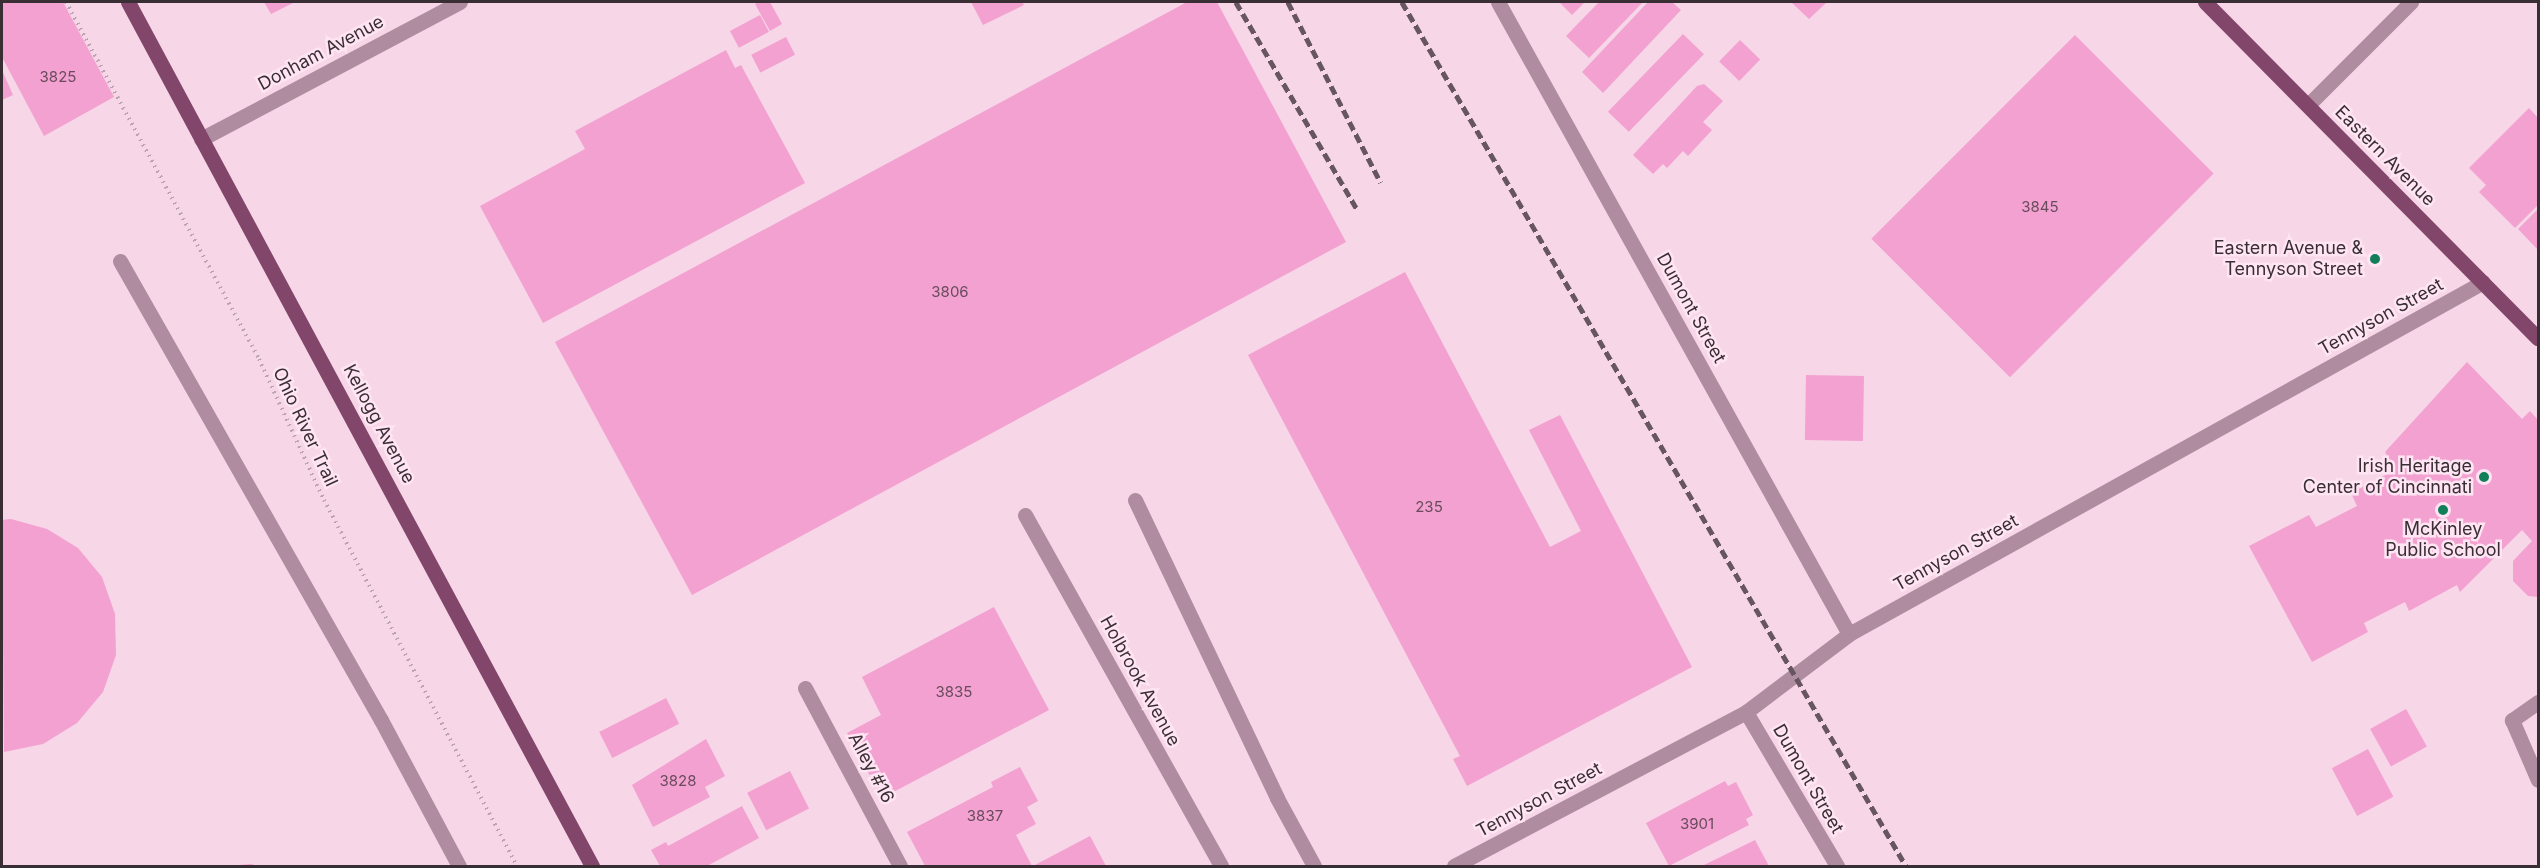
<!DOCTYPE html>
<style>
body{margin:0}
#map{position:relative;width:2540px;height:868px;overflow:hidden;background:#f6d6e7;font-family:Inter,sans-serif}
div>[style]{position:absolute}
.building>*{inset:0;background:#f3a1d1;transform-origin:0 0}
.path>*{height:4px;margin-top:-2px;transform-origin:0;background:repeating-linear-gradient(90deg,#bba2af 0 1.5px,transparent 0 6px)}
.lane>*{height:15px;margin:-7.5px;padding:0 7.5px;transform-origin:7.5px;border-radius:7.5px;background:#b08ca1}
.street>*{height:15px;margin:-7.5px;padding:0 7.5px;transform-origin:7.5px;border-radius:7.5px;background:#b08ca1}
.primary>*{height:15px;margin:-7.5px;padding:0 7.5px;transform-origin:7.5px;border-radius:7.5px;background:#83466b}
.rail>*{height:4.5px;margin-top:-2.25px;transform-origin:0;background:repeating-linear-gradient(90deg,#675660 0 9px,transparent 0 13.5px)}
.dots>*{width:16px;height:16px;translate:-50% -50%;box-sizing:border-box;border:3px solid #ffe5f3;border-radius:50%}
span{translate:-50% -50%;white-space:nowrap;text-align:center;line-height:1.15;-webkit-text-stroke:5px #ffe5f3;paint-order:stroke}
.number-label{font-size:15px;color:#684b5c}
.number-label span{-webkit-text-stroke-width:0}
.street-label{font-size:18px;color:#3a2e35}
.poi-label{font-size:18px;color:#3a2e35}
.right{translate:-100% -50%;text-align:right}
.frame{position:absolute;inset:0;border:3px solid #3a2e35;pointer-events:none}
</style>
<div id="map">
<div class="building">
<div style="clip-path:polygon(5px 2px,63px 2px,114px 97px,44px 136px,2px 57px,2px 4px)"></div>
<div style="clip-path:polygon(264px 2px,295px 2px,271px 14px)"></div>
<div style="clip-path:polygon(759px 2px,770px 2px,782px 24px,770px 31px,755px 4px)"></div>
<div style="clip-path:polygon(971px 2px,1022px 2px,1024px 5px,983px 25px)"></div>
<div style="clip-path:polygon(1187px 2px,1217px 2px,1346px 242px,692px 595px,555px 342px)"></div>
<div style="clip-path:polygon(1559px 2px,1585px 2px,1572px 15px)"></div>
<div style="clip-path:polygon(1599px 2px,1643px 2px,1589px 58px,1566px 36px)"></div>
<div style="clip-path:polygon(1648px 2px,1672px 2px,1681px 10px,1603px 93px,1582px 72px)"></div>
<div style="clip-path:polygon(1791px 2px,1827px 2px,1809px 19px)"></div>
<div style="left:760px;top:15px;width:19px;height:34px;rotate:62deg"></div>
<div style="left:1683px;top:34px;width:29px;height:108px;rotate:44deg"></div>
<div style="left:2075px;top:35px;width:196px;height:288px;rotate:45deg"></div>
<div style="left:786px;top:37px;width:20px;height:39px;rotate:63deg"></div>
<div style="left:1740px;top:40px;width:28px;height:30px;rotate:44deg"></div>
<div style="clip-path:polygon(726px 50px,735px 68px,741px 65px,805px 183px,543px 323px,480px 206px,585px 149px,575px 131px)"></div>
<div style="clip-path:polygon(2px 70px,13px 95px,2px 100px)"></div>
<div style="clip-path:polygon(1704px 84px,1723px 101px,1703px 122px,1712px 130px,1688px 156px,1683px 151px,1667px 168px,1663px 164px,1653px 174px,1633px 155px,1697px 86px)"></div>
<div style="clip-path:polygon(2529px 108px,2538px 118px,2538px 205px,2515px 228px,2479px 192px,2486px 185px,2469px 168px)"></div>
<div style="clip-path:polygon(2538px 209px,2538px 250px,2518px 229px)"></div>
<div style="clip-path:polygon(1405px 272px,1550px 547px,1581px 531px,1529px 430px,1560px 415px,1692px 667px,1467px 786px,1453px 759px,1460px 756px,1248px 355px)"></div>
<div style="clip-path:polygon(2467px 362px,2522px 419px,2530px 411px,2538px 420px,2538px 597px,2528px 596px,2513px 581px,2513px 561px,2532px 541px,2522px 530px,2460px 592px,2457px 585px,2409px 611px,2405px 602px,2364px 623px,2368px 632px,2312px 662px,2249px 546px,2309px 515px,2316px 527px,2357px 506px,2351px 493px,2395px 470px,2385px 452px)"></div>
<div style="left:1806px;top:375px;width:58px;height:65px;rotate:1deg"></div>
<div style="clip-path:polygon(11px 519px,47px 529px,78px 548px,102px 577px,115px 614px,116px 655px,103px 692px,77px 723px,43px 744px,4px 752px,2px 520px)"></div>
<div style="clip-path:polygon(994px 607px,1049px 710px,882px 798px,847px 733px,881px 715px,862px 677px)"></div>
<div style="left:666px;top:698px;width:29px;height:75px;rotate:63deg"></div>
<div style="left:2406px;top:709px;width:43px;height:41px;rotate:61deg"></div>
<div style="clip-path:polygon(706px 739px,725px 776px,705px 787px,710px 797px,653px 827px,632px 785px)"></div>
<div style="left:2368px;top:749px;width:54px;height:41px;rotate:62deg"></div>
<div style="clip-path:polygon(1020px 767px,1038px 801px,1027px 807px,1036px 824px,1016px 835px,1032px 866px,925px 866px,907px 832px,993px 787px,991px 782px)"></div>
<div style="left:790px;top:771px;width:42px;height:48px;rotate:63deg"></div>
<div style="clip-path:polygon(1725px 781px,1728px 786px,1736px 782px,1753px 815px,1746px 819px,1749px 825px,1669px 866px,1646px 823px)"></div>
<div style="clip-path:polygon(742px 806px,759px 838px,707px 866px,660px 866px,651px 850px,666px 842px,668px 846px)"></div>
<div style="clip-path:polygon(1090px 836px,1106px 866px,1033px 866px)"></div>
<div style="clip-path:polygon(1755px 840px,1769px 866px,1702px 866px)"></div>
<div style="clip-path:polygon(251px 864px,259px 866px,238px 866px,238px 865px)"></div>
</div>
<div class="path">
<div style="left:66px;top:2px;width:406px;rotate:61.6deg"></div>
<div style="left:259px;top:359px;width:155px;rotate:65.3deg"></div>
<div style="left:324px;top:500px;width:414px;rotate:62.2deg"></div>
</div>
<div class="lane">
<div style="left:2308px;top:105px;width:146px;rotate:-45deg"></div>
<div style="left:120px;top:261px;width:528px;rotate:60.38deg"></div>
<div style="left:381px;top:720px;width:166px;rotate:61.9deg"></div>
<div style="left:1135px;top:500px;width:330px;rotate:64.5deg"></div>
<div style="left:1277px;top:798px;width:77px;rotate:61.4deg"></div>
<div style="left:805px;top:688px;width:202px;rotate:61.9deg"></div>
<div style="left:2538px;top:702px;width:32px;rotate:145deg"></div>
<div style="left:2512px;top:720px;width:65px;rotate:66.6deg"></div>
</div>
<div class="street">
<div style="left:1498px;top:2px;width:723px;rotate:60.95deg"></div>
<div style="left:201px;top:139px;width:293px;rotate:-27.9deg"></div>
<div style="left:1025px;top:515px;width:402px;rotate:60.8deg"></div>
<div style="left:1746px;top:712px;width:179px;rotate:59.4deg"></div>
<div style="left:1454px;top:866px;width:330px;rotate:-27.8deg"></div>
<div style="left:1746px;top:712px;width:129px;rotate:-37.1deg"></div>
<div style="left:1849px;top:634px;width:725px;rotate:-29.04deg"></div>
</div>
<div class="primary">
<div style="left:128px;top:2px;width:981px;rotate:61.76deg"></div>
<div style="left:2205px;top:2px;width:473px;rotate:45.3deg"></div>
</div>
<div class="rail">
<div style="left:1236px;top:2px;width:240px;rotate:59.7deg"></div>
<div style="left:1288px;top:2px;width:203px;rotate:62.8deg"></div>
<div style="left:1402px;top:2px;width:1000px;rotate:59.74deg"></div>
</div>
<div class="dots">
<div style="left:2375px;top:259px;background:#127e5a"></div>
<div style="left:2484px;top:477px;background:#127e5a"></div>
<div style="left:2443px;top:510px;background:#127e5a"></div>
</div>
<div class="number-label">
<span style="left:58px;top:77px">3825</span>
<span style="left:2040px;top:207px">3845</span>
<span style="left:950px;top:292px">3806</span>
<span style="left:1429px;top:507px">235</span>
<span style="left:954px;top:692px">3835</span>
<span style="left:678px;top:781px">3828</span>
<span style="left:985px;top:816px">3837</span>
<span style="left:1697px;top:824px">3901</span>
</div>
<div class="street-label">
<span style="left:321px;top:53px;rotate:-28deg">Donham Avenue</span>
<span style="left:2385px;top:156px;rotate:45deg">Eastern Avenue</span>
<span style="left:1691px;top:308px;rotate:61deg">Dumont Street</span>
<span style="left:2381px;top:317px;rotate:-29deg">Tennyson Street</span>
<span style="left:379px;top:424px;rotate:62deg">Kellogg Avenue</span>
<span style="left:305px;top:427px;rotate:65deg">Ohio River Trail</span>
<span style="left:1956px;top:553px;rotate:-29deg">Tennyson Street</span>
<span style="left:1140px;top:681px;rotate:61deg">Holbrook Avenue</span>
<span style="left:871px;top:768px;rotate:62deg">Alley #16</span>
<span style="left:1808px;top:779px;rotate:60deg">Dumont Street</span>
<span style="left:1539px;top:800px;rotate:-28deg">Tennyson Street</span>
</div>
<div class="poi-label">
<span class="right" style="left:2363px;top:259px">Eastern Avenue &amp;<br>Tennyson Street</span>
<span class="right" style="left:2472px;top:477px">Irish Heritage<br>Center of Cincinnati</span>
<span style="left:2443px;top:540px">McKinley<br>Public School</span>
</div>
<div class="frame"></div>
</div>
